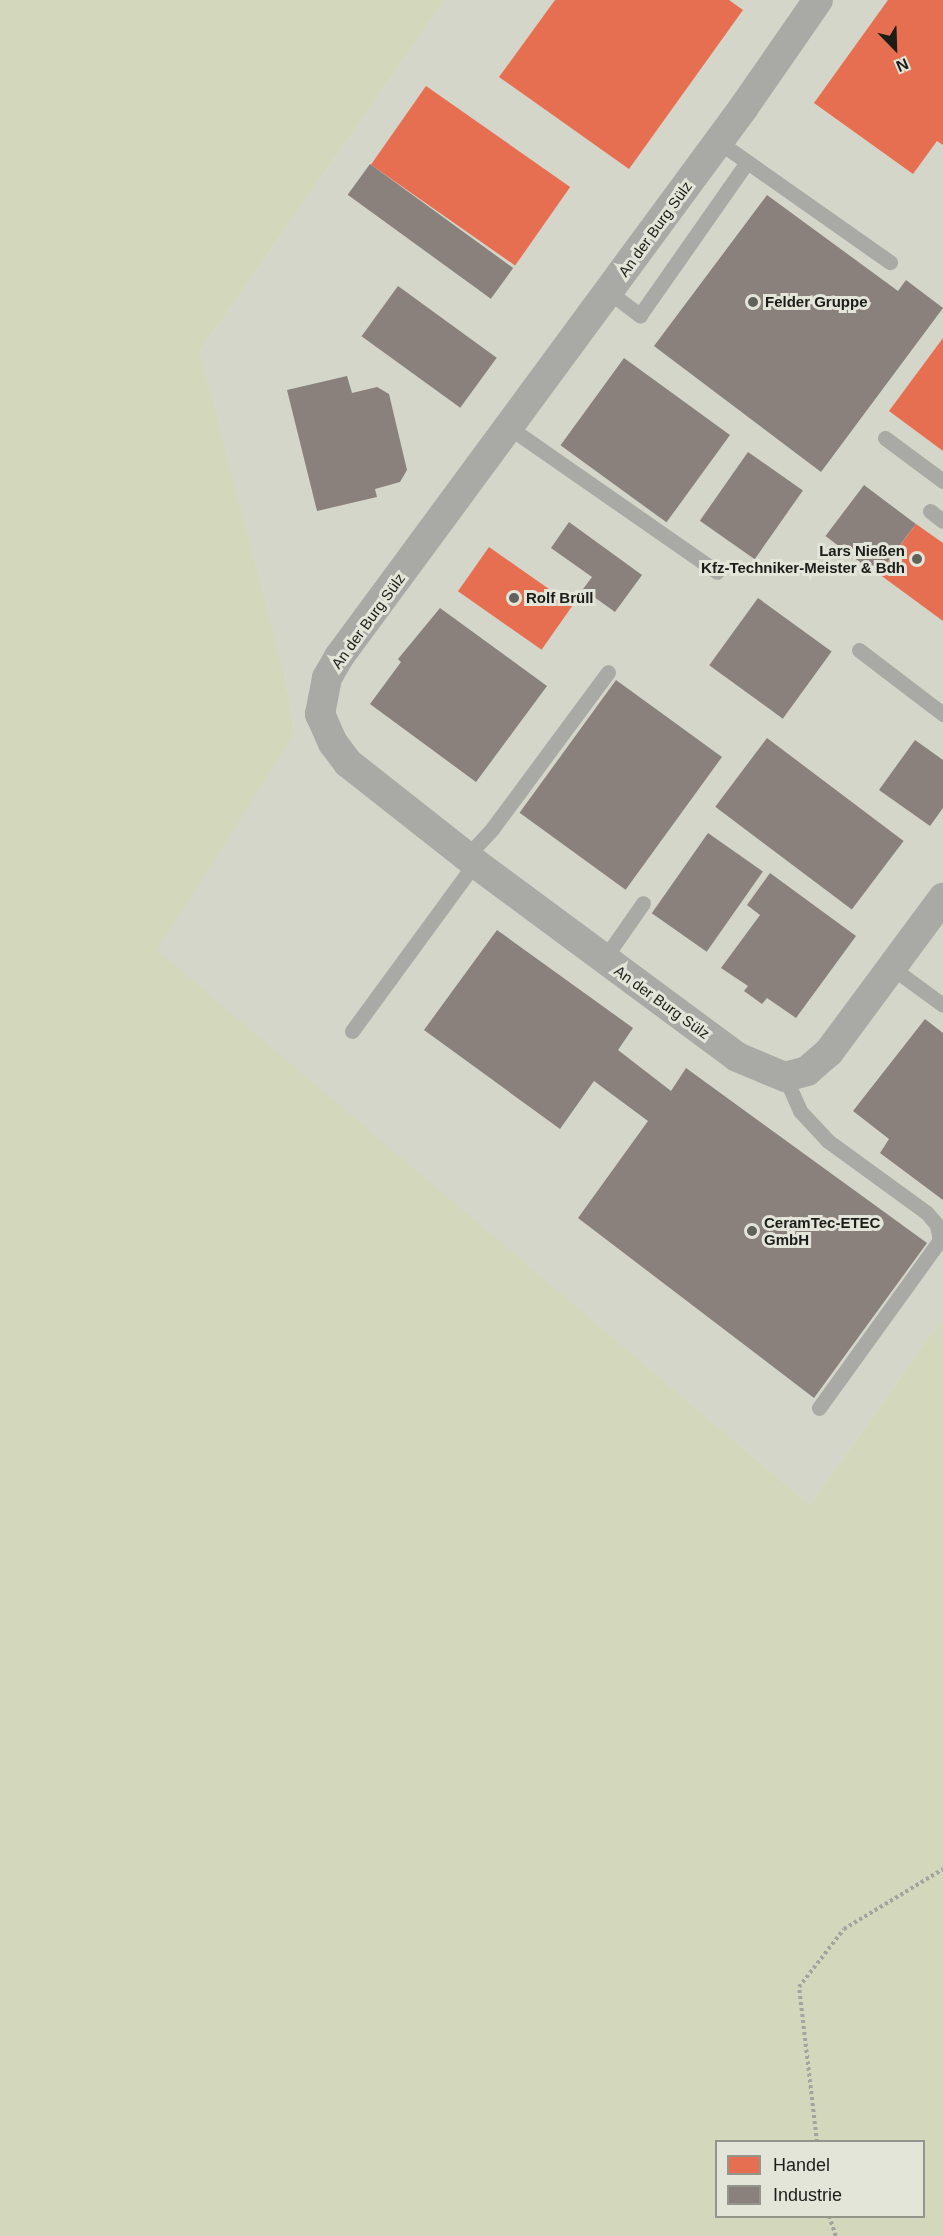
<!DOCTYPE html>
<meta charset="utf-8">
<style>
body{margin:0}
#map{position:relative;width:943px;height:2236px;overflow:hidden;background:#e1e2db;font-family:Arial,sans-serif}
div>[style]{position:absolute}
.built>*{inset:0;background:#d4d6c9}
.green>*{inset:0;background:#d3d7bc}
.shops>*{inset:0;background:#e76f51;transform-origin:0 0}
.industry>*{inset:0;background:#8a817c;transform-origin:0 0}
.path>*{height:4px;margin-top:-2px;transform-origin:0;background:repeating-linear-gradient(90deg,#a3a4a0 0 3px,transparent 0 6px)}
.service>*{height:15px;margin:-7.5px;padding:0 7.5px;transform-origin:7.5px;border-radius:7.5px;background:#a9a9a6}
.minor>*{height:30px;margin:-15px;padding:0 15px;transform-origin:15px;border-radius:15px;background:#a9a9a6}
.dots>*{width:16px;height:16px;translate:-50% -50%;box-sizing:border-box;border:3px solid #e2e5d8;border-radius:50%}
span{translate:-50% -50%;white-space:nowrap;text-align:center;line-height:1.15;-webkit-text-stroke:6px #e2e5d8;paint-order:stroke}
.street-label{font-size:15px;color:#1c1d18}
.poi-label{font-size:15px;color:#1c1d18;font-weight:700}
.left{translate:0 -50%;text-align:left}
.right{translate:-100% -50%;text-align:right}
.legend{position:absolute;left:715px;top:2140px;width:210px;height:78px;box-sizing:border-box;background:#e2e5d8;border:2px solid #93958b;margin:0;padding:8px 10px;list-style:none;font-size:18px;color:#1c1d18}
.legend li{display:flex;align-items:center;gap:12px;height:30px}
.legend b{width:30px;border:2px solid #93958b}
.north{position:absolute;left:865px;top:18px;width:60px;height:60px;-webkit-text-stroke:4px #e2e5d8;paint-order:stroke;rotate:157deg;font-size:16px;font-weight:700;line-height:24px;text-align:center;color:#1c1d18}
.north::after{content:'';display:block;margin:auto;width:21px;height:27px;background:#1c1d18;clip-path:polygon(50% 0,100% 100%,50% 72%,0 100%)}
</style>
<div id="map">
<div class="built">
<div style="clip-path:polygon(445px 0,943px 0,943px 1318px,810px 1505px,156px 950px,295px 734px,285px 675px,200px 351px)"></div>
</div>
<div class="green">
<div style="clip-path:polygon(evenodd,0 0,445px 0,200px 351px,285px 675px,295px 734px,157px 950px,810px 1505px,943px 1318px,943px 2236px,0 2236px,0 0,716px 2142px,924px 2142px,924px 2216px,716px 2216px,716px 2142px)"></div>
</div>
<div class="shops">
<div style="clip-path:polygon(555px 0,729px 0,743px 10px,629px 169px,499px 77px)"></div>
<div style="clip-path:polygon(888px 0,943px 0,943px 145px,937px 141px,913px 174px,814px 103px)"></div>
<div style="left:426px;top:86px;width:176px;height:96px;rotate:35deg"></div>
<div style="clip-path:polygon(943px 338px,943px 451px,889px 411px)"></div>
<div style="clip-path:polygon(916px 524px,943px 543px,943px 621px,879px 574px)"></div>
<div style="left:489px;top:547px;width:102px;height:54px;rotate:35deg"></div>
</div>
<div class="industry">
<div style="left:370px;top:164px;width:177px;height:38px;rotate:36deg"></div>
<div style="clip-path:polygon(767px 195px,898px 291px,906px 280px,943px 308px,821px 472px,654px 346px)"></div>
<div style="left:398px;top:286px;width:122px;height:62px;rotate:36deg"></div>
<div style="left:624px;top:358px;width:131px;height:108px;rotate:36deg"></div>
<div style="clip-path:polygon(347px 376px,352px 393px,377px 387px,389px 394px,407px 470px,400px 482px,375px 489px,377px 497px,317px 511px,287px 390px)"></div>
<div style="left:748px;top:452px;width:67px;height:84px;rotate:35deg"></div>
<div style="left:864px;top:485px;width:65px;height:64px;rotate:37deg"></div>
<div style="clip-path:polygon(569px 522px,642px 575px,615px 612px,583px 589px,592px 577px,551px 548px)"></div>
<div style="left:758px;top:598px;width:91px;height:83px;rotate:36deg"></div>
<div style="clip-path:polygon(440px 608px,547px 686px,476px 782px,370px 704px,401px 662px,398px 659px)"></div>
<div style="left:616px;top:680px;width:131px;height:164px;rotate:36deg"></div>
<div style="left:767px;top:738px;width:171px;height:86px;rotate:37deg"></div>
<div style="clip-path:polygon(915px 740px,943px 760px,943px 808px,930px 826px,879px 790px)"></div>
<div style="left:708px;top:833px;width:67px;height:98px;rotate:35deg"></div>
<div style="clip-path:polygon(770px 873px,856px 936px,796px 1018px,767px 998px,762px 1004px,744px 991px,748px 986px,721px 968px,760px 915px,747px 905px)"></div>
<div style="clip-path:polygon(497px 930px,633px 1028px,618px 1050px,671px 1091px,686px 1068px,927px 1243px,814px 1398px,578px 1218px,648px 1121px,594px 1081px,560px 1129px,424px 1030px)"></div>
<div style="clip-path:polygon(925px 1019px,943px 1033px,943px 1200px,880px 1153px,889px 1139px,853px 1111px)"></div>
</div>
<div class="path">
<div style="left:817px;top:2142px;width:156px;rotate:-96.6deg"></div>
<div style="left:799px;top:1987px;width:73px;rotate:-52.2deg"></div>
<div style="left:844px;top:1929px;width:116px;rotate:-31.2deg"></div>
<div style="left:829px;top:2216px;width:21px;rotate:71deg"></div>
</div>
<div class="service">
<div style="left:719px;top:142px;width:209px;rotate:35.1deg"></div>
<div style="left:609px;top:292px;width:39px;rotate:37deg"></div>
<div style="left:640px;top:315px;width:187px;rotate:-55deg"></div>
<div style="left:510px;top:428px;width:252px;rotate:34.8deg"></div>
<div style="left:885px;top:438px;width:72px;rotate:36.6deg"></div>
<div style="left:930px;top:511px;width:16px;rotate:38deg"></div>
<div style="left:859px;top:650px;width:106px;rotate:37.3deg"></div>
<div style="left:467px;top:856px;width:37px;rotate:-47deg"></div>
<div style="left:492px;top:829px;width:195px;rotate:-53.5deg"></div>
<div style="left:604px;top:959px;width:68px;rotate:-55.1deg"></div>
<div style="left:891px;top:967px;width:64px;rotate:36.2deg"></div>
<div style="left:352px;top:1031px;width:208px;rotate:-53.8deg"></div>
<div style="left:785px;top:1077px;width:37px;rotate:66deg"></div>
<div style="left:800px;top:1111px;width:41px;rotate:47deg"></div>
<div style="left:828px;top:1141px;width:122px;rotate:36deg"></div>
<div style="left:927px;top:1213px;width:16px;rotate:50deg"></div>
<div style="left:937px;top:1225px;width:15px;rotate:79deg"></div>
<div style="left:940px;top:1240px;width:207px;rotate:125.8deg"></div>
</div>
<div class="minor">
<div style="left:818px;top:0;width:130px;rotate:124.7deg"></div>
<div style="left:744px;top:107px;width:683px;rotate:126.37deg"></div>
<div style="left:339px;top:657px;width:24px;rotate:120deg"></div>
<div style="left:327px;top:678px;width:37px;rotate:101deg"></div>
<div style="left:320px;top:714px;width:32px;rotate:66deg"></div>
<div style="left:333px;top:743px;width:25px;rotate:53deg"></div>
<div style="left:348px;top:763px;width:162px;rotate:38.2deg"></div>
<div style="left:475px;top:863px;width:326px;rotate:36.5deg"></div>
<div style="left:737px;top:1057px;width:52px;rotate:22.6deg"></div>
<div style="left:785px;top:1077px;width:23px;rotate:-15deg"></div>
<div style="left:807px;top:1071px;width:29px;rotate:-41deg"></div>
<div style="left:829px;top:1052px;width:192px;rotate:-53.5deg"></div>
</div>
<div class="dots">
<div style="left:753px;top:302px;background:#61625c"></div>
<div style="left:917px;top:559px;background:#61625c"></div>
<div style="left:514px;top:598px;background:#61625c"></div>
<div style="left:752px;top:1231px;background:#61625c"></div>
</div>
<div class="street-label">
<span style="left:655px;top:229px;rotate:-54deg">An der Burg Sülz</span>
<span style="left:368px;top:621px;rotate:-54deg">An der Burg Sülz</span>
<span style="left:662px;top:1002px;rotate:36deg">An der Burg Sülz</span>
</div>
<div class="poi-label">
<span class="left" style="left:765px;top:302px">Felder Gruppe</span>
<span class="right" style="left:905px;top:559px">Lars Nießen<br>Kfz-Techniker-Meister &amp; Bdh</span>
<span class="left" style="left:526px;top:598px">Rolf Brüll</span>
<span class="left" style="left:764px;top:1231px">CeramTec-ETEC<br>GmbH</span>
</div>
<ul class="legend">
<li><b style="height:16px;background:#e76f51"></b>Handel</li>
<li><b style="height:16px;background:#8a817c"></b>Industrie</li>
</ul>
<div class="north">N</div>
</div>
